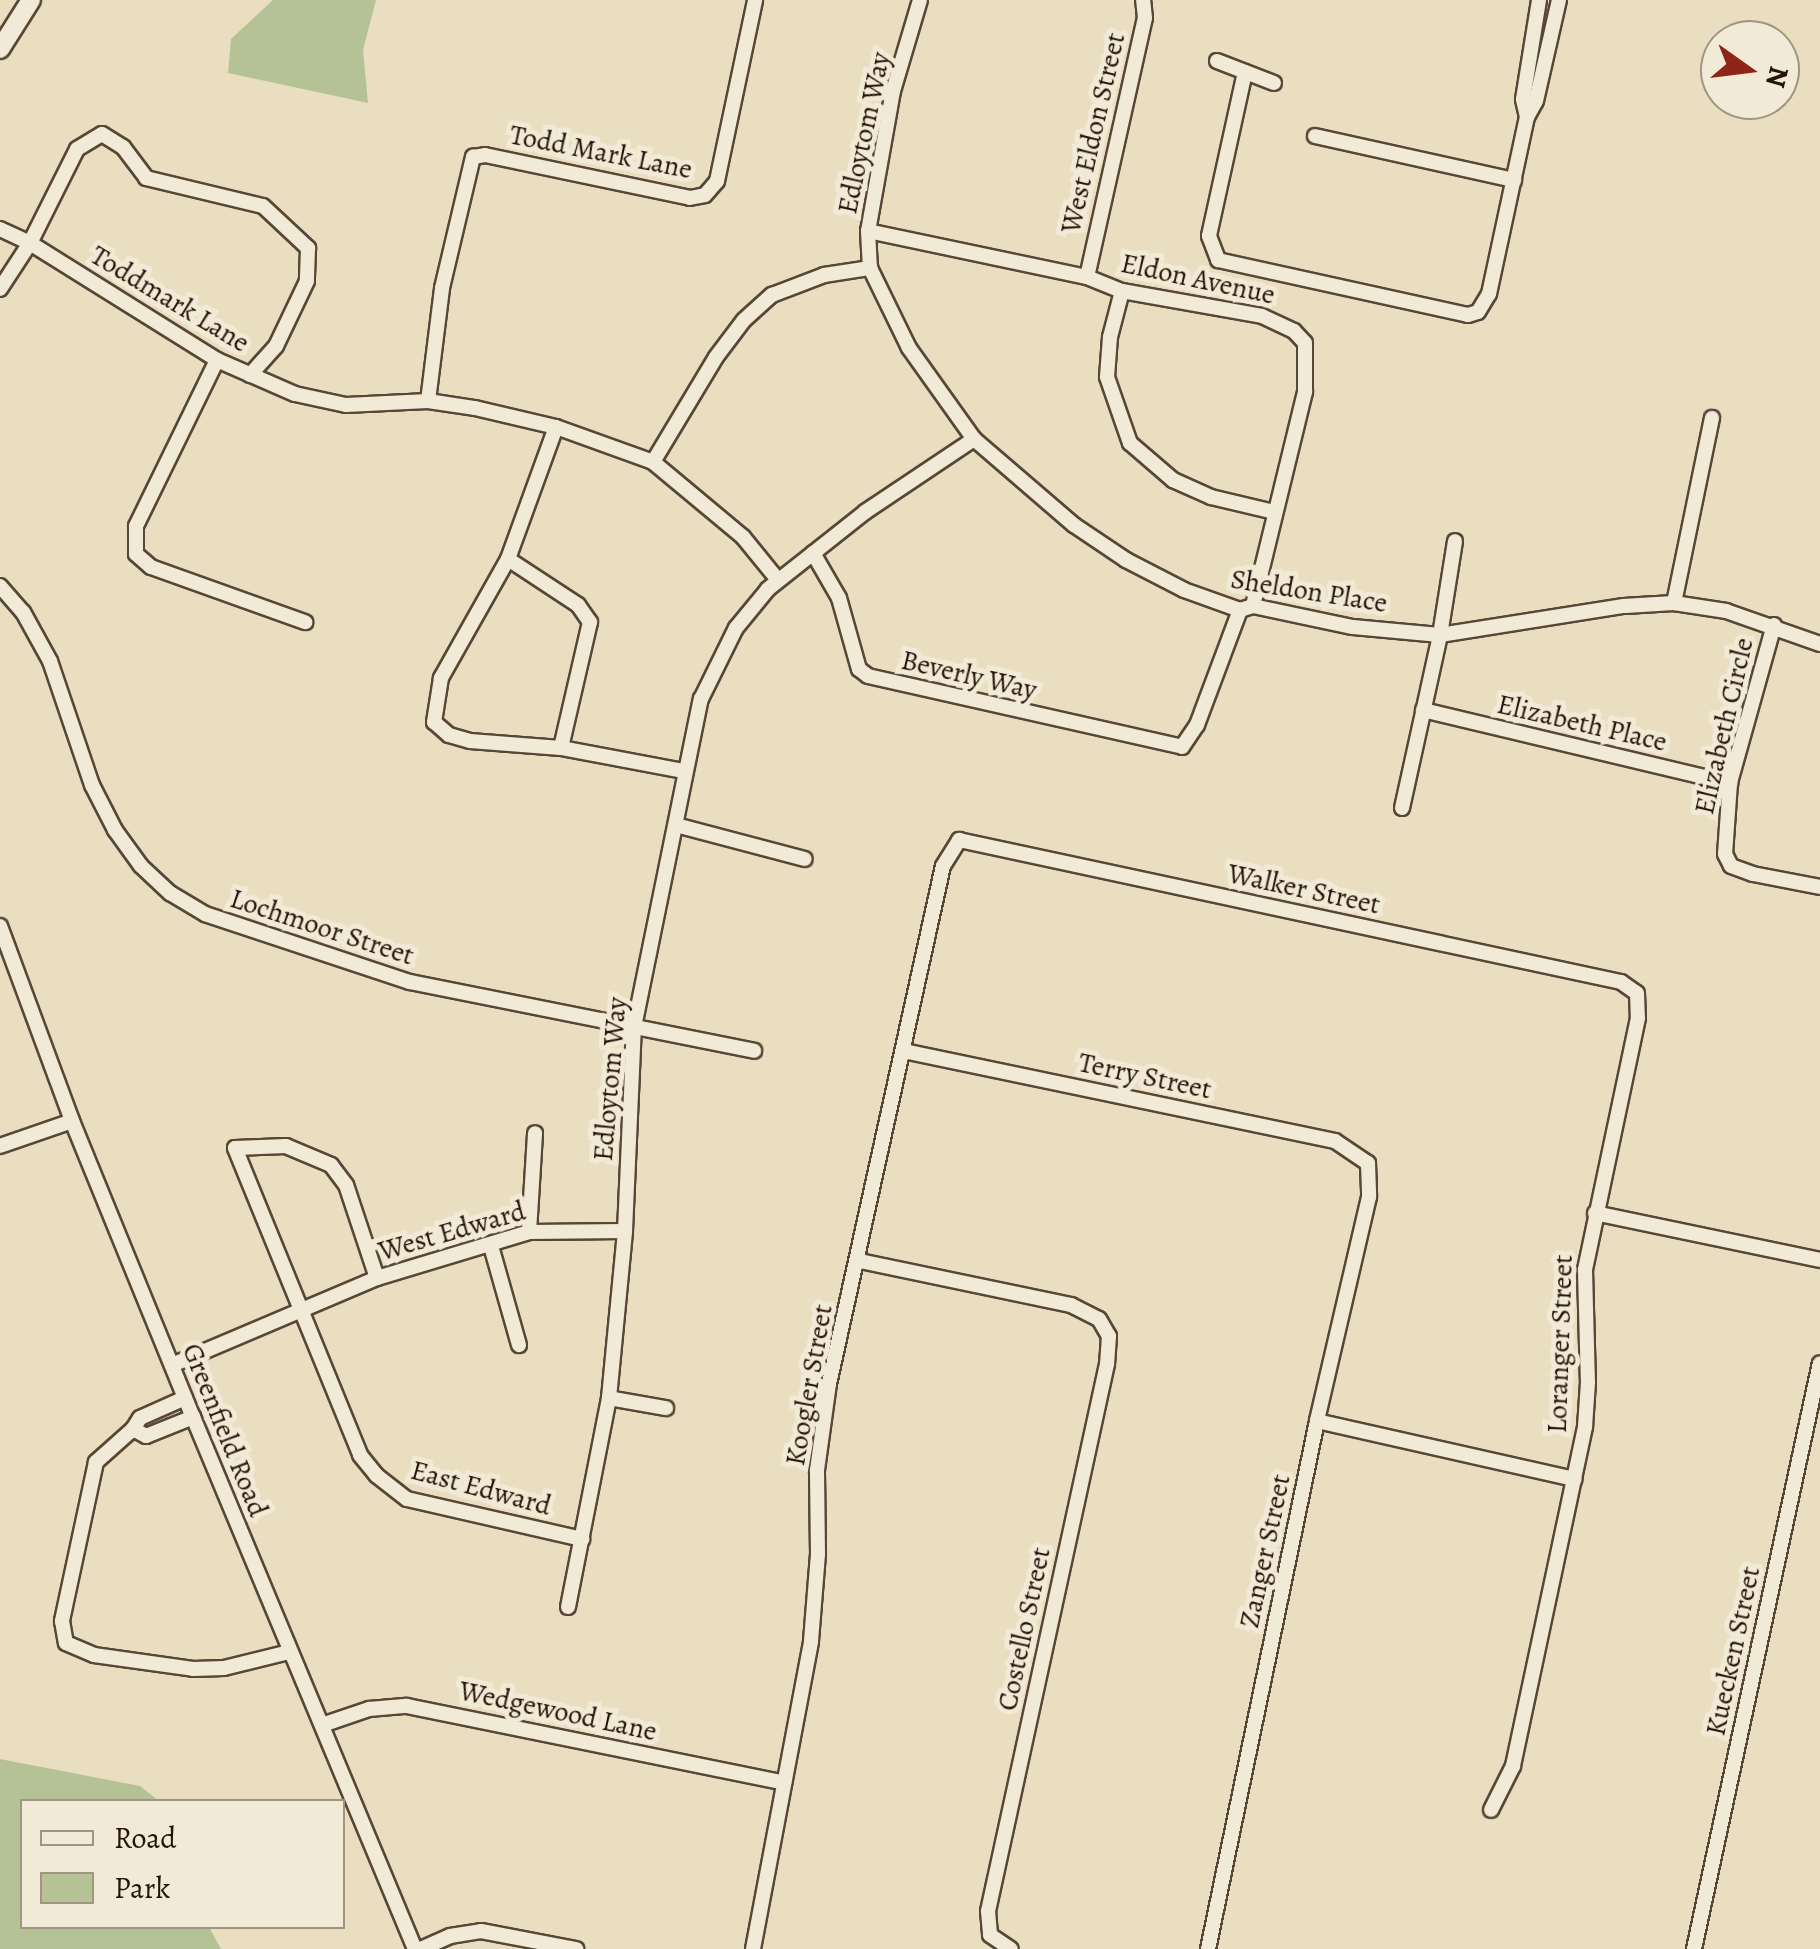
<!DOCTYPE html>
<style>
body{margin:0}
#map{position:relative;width:1820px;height:1949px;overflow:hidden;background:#e9dec0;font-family:Alegreya,serif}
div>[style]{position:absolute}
.green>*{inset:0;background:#b4c295}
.roads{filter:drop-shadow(2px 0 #584636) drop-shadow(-2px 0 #584636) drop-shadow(0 2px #584636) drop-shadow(0 -2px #584636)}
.minor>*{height:14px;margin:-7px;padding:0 7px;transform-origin:7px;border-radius:7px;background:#f1ead6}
.tertiary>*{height:18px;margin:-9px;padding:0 9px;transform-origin:9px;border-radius:9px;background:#f1ead6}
span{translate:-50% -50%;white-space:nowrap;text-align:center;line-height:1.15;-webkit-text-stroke:10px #f1ead6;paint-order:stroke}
.street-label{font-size:28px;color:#271408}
.legend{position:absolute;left:20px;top:1799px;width:325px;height:130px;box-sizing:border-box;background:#f1ead6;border:2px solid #a09484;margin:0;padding:12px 18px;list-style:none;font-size:30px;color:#271408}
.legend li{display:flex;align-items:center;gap:20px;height:50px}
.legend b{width:50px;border:2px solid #a09484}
.north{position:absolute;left:1700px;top:20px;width:100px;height:100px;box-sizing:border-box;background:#f1ead6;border:2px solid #a09484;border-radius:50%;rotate:104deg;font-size:28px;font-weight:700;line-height:40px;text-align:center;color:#271408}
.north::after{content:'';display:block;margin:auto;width:35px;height:45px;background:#8f2418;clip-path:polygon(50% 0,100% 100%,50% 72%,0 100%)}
</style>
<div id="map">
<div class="green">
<div style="clip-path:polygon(273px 0,376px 0,363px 50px,368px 103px,228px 73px,231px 39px)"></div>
<div style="clip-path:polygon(0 1759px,140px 1786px,159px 1801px,22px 1802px,22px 1926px,209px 1927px,221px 1949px,0 1949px)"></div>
</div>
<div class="roads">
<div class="minor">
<div style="left:920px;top:0;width:95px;rotate:106.5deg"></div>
<div style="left:893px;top:91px;width:142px;rotate:100.1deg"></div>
<div style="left:868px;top:231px;width:37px;rotate:87deg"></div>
<div style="left:870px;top:268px;width:89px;rotate:64deg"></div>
<div style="left:909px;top:348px;width:112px;rotate:54.5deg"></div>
<div style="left:974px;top:439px;width:132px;rotate:40.7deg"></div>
<div style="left:1074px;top:525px;width:63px;rotate:33.9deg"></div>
<div style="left:1126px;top:560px;width:65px;rotate:27.3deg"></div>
<div style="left:1184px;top:590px;width:59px;rotate:19.7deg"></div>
<div style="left:1240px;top:610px;width:14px;rotate:-17deg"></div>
<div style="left:1253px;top:606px;width:102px;rotate:11.9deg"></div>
<div style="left:1353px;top:627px;width:87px;rotate:5.3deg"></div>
<div style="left:1440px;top:635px;width:186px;rotate:-9deg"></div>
<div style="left:1624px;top:606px;width:50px;rotate:-3.4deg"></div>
<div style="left:1674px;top:603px;width:53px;rotate:8.7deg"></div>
<div style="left:1726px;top:611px;width:100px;rotate:19.3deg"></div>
<div style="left:1217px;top:61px;width:61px;rotate:21.1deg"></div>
<div style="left:1245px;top:72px;width:168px;rotate:102.4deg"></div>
<div style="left:1209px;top:236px;width:26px;rotate:69deg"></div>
<div style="left:1218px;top:260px;width:256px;rotate:12.4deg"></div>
<div style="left:1468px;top:315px;width:10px;rotate:-17deg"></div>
<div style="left:1478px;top:312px;width:21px;rotate:-59deg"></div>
<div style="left:1489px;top:294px;width:181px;rotate:-77.9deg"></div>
<div style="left:1527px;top:117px;width:18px;rotate:-61deg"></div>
<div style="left:1536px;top:101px;width:104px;rotate:-77.2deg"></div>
<div style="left:1527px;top:117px;width:18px;rotate:-103deg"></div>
<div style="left:1523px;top:99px;width:100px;rotate:-80.8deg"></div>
<div style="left:1315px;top:136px;width:204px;rotate:12.5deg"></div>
<div style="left:0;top:229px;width:33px;rotate:25deg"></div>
<div style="left:30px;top:243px;width:221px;rotate:32deg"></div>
<div style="left:217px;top:360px;width:85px;rotate:23.6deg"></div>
<div style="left:295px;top:394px;width:52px;rotate:12.2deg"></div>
<div style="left:346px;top:405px;width:82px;rotate:-2.8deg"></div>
<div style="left:428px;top:401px;width:48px;rotate:8.5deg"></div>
<div style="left:475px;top:408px;width:83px;rotate:13.2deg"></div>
<div style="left:556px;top:427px;width:103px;rotate:19.8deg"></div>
<div style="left:653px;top:462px;width:117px;rotate:39.8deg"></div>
<div style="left:743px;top:537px;width:55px;rotate:50.9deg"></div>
<div style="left:868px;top:231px;width:224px;rotate:11.9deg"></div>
<div style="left:1087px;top:277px;width:38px;rotate:22deg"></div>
<div style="left:1122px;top:291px;width:142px;rotate:10.1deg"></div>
<div style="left:1262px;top:316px;width:35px;rotate:25deg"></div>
<div style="left:1294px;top:331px;width:16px;rotate:47deg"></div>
<div style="left:1305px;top:343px;width:49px;rotate:90deg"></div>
<div style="left:1305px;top:392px;width:220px;rotate:103.7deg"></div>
<div style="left:1087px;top:277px;width:265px;rotate:-77.4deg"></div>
<div style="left:1145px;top:18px;width:18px;rotate:-96deg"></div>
<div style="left:0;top:289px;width:55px;rotate:-56.9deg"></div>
<div style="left:30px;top:243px;width:105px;rotate:-63.4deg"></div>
<div style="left:77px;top:149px;width:29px;rotate:-31deg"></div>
<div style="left:102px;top:134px;width:25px;rotate:32deg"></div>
<div style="left:123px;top:147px;width:39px;rotate:53deg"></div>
<div style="left:146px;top:178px;width:120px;rotate:13.5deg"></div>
<div style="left:263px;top:206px;width:62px;rotate:43deg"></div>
<div style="left:308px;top:248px;width:33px;rotate:92deg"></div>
<div style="left:307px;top:281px;width:72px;rotate:115.5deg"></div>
<div style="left:276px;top:346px;width:39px;rotate:132deg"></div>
<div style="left:1122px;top:291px;width:48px;rotate:104.6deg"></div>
<div style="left:1110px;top:337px;width:40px;rotate:94.3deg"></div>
<div style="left:1107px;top:377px;width:70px;rotate:70.8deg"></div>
<div style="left:1130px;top:443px;width:57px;rotate:40.7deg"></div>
<div style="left:1173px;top:480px;width:42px;rotate:24.1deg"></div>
<div style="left:1211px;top:497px;width:65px;rotate:13.4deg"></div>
<div style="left:217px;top:360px;width:185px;rotate:116deg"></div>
<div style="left:136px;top:526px;width:28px;rotate:90deg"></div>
<div style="left:136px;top:554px;width:20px;rotate:41deg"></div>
<div style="left:151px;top:567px;width:164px;rotate:19.7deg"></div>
<div style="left:428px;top:401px;width:114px;rotate:-82.9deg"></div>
<div style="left:442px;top:288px;width:135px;rotate:-76.7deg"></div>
<div style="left:473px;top:157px;width:12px;rotate:-9deg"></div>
<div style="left:485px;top:155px;width:209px;rotate:11.8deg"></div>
<div style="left:690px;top:198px;width:15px;rotate:-11deg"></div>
<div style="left:705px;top:195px;width:18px;rotate:-49deg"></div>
<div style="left:717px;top:181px;width:185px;rotate:-78.1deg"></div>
<div style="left:556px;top:427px;width:140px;rotate:110deg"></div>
<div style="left:508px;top:559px;width:137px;rotate:119.4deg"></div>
<div style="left:441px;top:678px;width:45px;rotate:99deg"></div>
<div style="left:434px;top:722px;width:20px;rotate:41deg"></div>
<div style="left:449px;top:735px;width:22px;rotate:16deg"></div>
<div style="left:470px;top:741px;width:91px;rotate:4.4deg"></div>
<div style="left:561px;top:748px;width:125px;rotate:10.6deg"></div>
<div style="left:653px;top:462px;width:122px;rotate:-59deg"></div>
<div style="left:716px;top:357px;width:46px;rotate:-52.9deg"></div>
<div style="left:744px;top:320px;width:38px;rotate:-42deg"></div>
<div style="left:772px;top:295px;width:56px;rotate:-21deg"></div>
<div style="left:824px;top:275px;width:47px;rotate:-8.7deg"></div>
<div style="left:813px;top:553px;width:52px;rotate:60deg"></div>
<div style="left:839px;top:598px;width:74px;rotate:74.3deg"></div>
<div style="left:859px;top:669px;width:11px;rotate:38deg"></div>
<div style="left:868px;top:676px;width:322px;rotate:12.7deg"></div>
<div style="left:1182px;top:747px;width:27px;rotate:-56deg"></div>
<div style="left:1197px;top:725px;width:123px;rotate:-69.5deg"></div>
<div style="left:508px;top:559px;width:84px;rotate:33.3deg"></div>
<div style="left:578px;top:605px;width:21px;rotate:55deg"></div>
<div style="left:590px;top:622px;width:129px;rotate:103deg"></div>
<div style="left:0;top:586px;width:35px;rotate:49deg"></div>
<div style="left:23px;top:612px;width:56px;rotate:61.1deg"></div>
<div style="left:50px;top:661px;width:131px;rotate:71.3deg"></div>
<div style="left:92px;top:785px;width:51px;rotate:62.9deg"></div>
<div style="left:115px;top:830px;width:44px;rotate:54.2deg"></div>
<div style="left:141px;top:866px;width:40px;rotate:43deg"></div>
<div style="left:170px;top:893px;width:41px;rotate:31deg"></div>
<div style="left:205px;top:914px;width:216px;rotate:18.4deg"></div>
<div style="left:410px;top:982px;width:351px;rotate:11.3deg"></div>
<div style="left:1674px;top:603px;width:189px;rotate:-78.4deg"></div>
<div style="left:1774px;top:625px;width:164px;rotate:105.6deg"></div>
<div style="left:1730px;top:783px;width:71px;rotate:94deg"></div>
<div style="left:1725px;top:854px;width:13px;rotate:63deg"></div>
<div style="left:1731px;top:866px;width:23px;rotate:20deg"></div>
<div style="left:1753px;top:874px;width:68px;rotate:11deg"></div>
<div style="left:1423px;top:710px;width:316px;rotate:13.4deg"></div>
<div style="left:1402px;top:808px;width:177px;rotate:-77.6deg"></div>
<div style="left:1440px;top:635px;width:95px;rotate:-80.9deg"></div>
<div style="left:676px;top:825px;width:133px;rotate:14.8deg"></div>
<div style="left:0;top:926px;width:208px;rotate:69.7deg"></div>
<div style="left:72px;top:1121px;width:320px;rotate:67.8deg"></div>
<div style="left:193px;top:1417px;width:576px;rotate:67.35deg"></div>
<div style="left:904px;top:1051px;width:440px;rotate:11.8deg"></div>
<div style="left:1335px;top:1141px;width:40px;rotate:34deg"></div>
<div style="left:1368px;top:1163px;width:34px;rotate:88deg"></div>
<div style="left:1369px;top:1197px;width:230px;rotate:103.1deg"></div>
<div style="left:1317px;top:1421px;width:539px;rotate:101.66deg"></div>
<div style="left:0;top:1146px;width:76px;rotate:-19.1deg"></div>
<div style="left:1595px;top:1213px;width:230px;rotate:11.8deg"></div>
<div style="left:529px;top:1232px;width:99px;rotate:-86.5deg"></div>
<div style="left:491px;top:1246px;width:103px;rotate:74.2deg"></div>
<div style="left:860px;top:1261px;width:216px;rotate:11.8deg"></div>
<div style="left:1071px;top:1305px;width:31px;rotate:27deg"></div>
<div style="left:1099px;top:1319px;width:20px;rotate:60deg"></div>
<div style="left:1109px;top:1336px;width:28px;rotate:94deg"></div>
<div style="left:1107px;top:1364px;width:560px;rotate:102.27deg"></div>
<div style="left:988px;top:1911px;width:24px;rotate:85deg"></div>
<div style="left:990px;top:1935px;width:25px;rotate:34deg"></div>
<div style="left:377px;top:1278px;width:98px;rotate:-108.4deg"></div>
<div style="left:346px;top:1185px;width:25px;rotate:-127deg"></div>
<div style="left:331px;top:1165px;width:49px;rotate:-157.1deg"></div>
<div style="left:286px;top:1146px;width:51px;rotate:177.8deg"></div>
<div style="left:235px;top:1148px;width:331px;rotate:67.8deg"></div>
<div style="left:360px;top:1455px;width:26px;rotate:51deg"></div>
<div style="left:376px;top:1475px;width:39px;rotate:38deg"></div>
<div style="left:407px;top:1499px;width:180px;rotate:12.9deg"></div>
<div style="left:172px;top:1365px;width:223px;rotate:-23deg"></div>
<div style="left:377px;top:1278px;width:159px;rotate:-16.8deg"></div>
<div style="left:529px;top:1232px;width:96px;rotate:-0.6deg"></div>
<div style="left:185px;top:1398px;width:49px;rotate:156deg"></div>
<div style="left:140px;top:1418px;width:13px;rotate:122deg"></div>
<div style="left:133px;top:1429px;width:15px;rotate:28deg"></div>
<div style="left:146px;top:1436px;width:51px;rotate:-22deg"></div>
<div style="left:609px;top:1398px;width:58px;rotate:10deg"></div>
<div style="left:1317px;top:1421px;width:264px;rotate:12.7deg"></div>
<div style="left:133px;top:1429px;width:50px;rotate:138.3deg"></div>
<div style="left:96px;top:1462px;width:163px;rotate:102.1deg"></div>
<div style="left:62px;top:1621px;width:22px;rotate:80deg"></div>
<div style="left:66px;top:1643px;width:30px;rotate:23deg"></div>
<div style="left:94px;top:1655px;width:100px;rotate:8deg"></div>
<div style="left:193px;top:1669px;width:31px;rotate:-2deg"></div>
<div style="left:224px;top:1668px;width:67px;rotate:-13.8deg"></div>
<div style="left:568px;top:1607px;width:213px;rotate:-78.9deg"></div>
<div style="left:609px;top:1398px;width:168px;rotate:-84.5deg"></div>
<div style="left:625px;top:1231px;width:204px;rotate:-87.5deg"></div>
<div style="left:634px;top:1027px;width:335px;rotate:-78.5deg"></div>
<div style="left:701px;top:699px;width:79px;rotate:-63.8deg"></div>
<div style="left:736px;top:628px;width:50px;rotate:-50.6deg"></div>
<div style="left:768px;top:589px;width:124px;rotate:-38.4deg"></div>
<div style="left:865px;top:512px;width:131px;rotate:-33.8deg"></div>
<div style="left:322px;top:1725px;width:50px;rotate:-18.8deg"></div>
<div style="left:369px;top:1709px;width:38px;rotate:-5deg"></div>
<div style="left:407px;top:1706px;width:385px;rotate:11.5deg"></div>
<div style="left:421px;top:1949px;width:32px;rotate:-24deg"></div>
<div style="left:450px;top:1936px;width:31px;rotate:-9deg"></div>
<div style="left:481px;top:1931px;width:97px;rotate:10.7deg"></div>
<div style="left:753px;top:1949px;width:313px;rotate:-79.3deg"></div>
<div style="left:811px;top:1641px;width:87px;rotate:-85.4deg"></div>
<div style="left:818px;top:1554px;width:84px;rotate:-90.7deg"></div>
<div style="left:817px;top:1470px;width:87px;rotate:-82.1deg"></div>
<div style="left:829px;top:1384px;width:530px;rotate:-77.59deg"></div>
<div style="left:943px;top:866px;width:31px;rotate:-58deg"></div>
<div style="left:959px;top:840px;width:677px;rotate:12.11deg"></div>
<div style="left:1621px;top:982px;width:19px;rotate:35deg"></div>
<div style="left:1637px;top:993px;width:25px;rotate:88deg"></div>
<div style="left:1638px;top:1018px;width:258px;rotate:101.9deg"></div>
<div style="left:1585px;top:1270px;width:112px;rotate:88.5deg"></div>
<div style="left:1588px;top:1382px;width:45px;rotate:93.8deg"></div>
<div style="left:1585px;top:1427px;width:347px;rotate:102deg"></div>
<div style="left:1513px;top:1766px;width:49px;rotate:116.6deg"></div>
<div style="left:1694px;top:1949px;width:599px;rotate:-77.87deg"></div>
</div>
<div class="tertiary">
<div style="left:0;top:49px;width:58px;rotate:-57.7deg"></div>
</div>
</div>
<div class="street-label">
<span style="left:864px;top:133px;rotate:-78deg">Edloytom Way</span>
<span style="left:1093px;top:133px;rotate:-77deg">West Eldon Street</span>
<span style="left:601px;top:152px;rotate:11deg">Todd Mark Lane</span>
<span style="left:1198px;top:279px;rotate:12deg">Eldon Avenue</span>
<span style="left:170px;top:299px;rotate:31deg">Toddmark Lane</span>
<span style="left:1309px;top:591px;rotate:9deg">Sheldon Place</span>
<span style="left:969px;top:675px;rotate:13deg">Beverly Way</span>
<span style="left:1582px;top:723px;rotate:13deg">Elizabeth Place</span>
<span style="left:1724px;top:726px;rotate:-77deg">Elizabeth Circle</span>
<span style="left:1304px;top:889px;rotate:12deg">Walker Street</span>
<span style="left:322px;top:927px;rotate:18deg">Lochmoor Street</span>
<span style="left:1145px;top:1076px;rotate:12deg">Terry Street</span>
<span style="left:610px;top:1079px;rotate:-85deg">Edloytom Way</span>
<span style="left:452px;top:1231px;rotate:-16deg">West Edward</span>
<span style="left:1560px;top:1344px;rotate:-88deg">Loranger Street</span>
<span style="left:809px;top:1385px;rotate:-80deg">Koogler Street</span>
<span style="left:225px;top:1430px;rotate:68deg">Greenfield Road</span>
<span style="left:481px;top:1488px;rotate:15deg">East Edward</span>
<span style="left:1265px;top:1551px;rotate:-78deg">Zanger Street</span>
<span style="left:1024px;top:1629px;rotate:-78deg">Costello Street</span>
<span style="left:1733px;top:1651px;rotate:-78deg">Kuecken Street</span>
<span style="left:558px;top:1711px;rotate:12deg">Wedgewood Lane</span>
</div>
<ul class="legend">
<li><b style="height:12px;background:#f1ead6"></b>Road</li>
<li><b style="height:28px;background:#b4c295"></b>Park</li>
</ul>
<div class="north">N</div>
</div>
